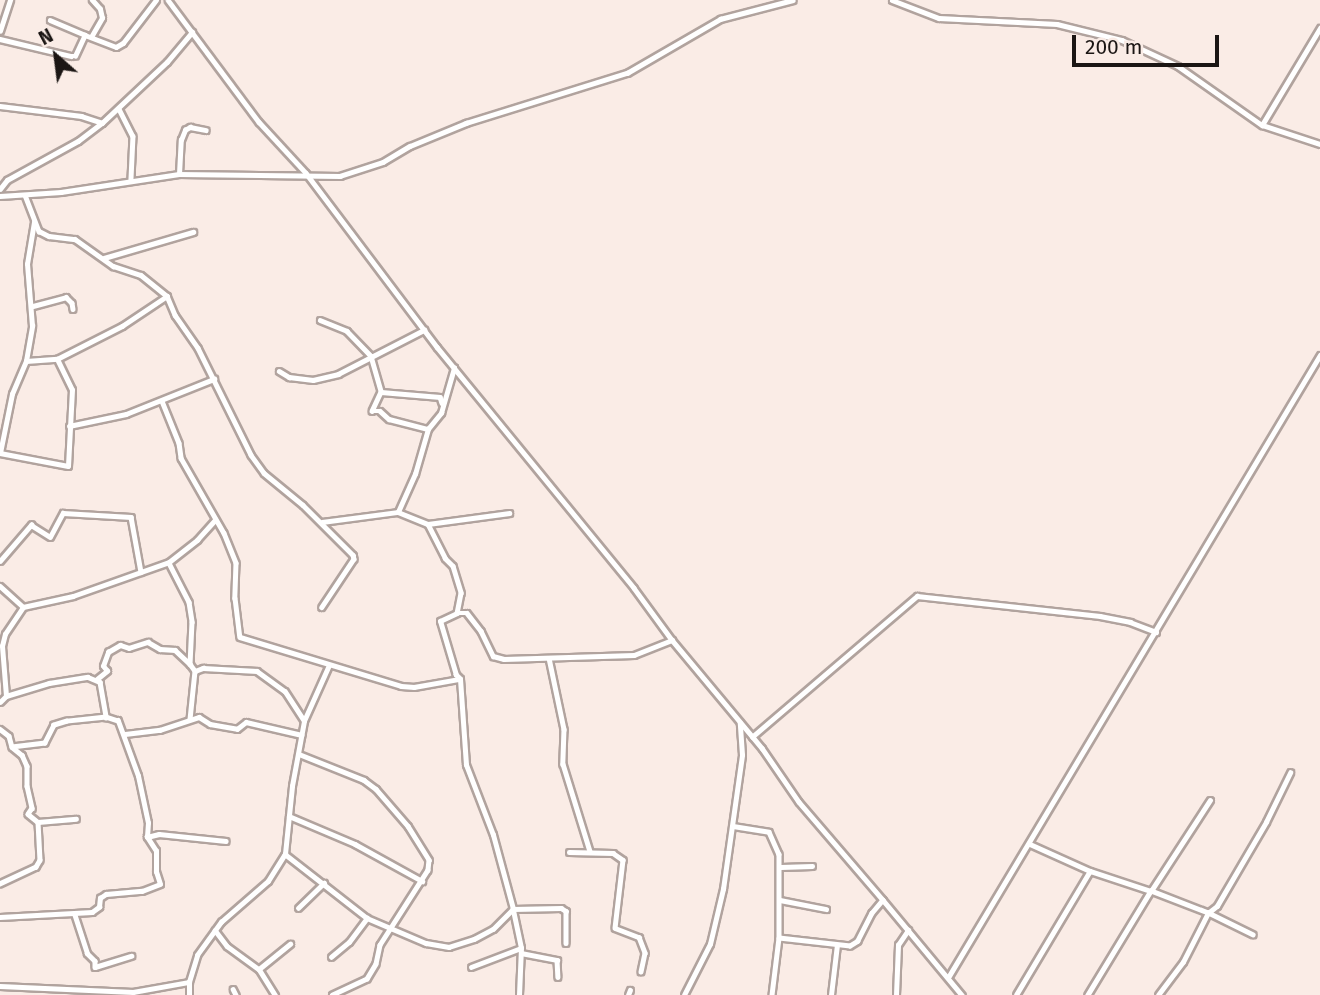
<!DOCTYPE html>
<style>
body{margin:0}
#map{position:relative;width:1320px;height:995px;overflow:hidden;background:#faece6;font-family:"Fira Sans",sans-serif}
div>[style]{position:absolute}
.roads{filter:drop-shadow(2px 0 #b1a39e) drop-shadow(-2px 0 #b1a39e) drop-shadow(0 2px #b1a39e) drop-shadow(0 -2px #b1a39e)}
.street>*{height:4.5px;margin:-2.25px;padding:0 2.25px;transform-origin:2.25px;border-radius:2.25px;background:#fff}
span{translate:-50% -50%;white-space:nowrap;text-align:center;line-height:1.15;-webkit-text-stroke:6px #faece6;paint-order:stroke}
.north{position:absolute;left:21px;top:21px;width:70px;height:70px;-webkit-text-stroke:5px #faece6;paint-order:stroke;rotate:332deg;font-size:19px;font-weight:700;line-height:28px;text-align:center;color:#1b1614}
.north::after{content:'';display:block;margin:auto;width:24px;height:32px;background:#1b1614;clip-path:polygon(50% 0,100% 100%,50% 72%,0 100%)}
.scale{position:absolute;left:1072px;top:35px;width:147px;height:32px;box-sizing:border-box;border:4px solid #1b1614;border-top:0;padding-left:9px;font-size:21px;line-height:24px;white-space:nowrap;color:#1b1614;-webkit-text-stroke:5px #faece6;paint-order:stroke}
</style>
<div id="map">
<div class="roads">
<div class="street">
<div style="left:168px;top:0;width:152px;rotate:53.3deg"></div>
<div style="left:259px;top:122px;width:69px;rotate:47.3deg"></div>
<div style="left:306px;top:173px;width:218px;rotate:53deg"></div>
<div style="left:437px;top:347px;width:311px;rotate:50.7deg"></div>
<div style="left:634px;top:588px;width:64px;rotate:53.8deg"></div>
<div style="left:672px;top:640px;width:141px;rotate:50.2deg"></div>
<div style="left:762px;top:748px;width:65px;rotate:55.6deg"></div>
<div style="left:799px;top:802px;width:129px;rotate:49.4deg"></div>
<div style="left:883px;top:900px;width:17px;rotate:130deg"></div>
<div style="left:872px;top:913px;width:31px;rotate:117deg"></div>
<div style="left:858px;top:941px;width:9px;rotate:148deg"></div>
<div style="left:850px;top:946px;width:71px;rotate:-173.6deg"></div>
<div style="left:892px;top:0;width:50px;rotate:21deg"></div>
<div style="left:939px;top:18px;width:118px;rotate:2.9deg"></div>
<div style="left:1057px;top:24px;width:67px;rotate:13.8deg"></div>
<div style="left:1122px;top:40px;width:62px;rotate:24.9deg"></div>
<div style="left:1178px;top:66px;width:103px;rotate:35.1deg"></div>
<div style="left:1262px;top:125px;width:61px;rotate:18.1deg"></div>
<div style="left:50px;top:20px;width:38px;rotate:23deg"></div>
<div style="left:0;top:31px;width:33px;rotate:-72deg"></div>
<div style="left:91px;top:37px;width:22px;rotate:-60deg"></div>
<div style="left:102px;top:18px;width:9px;rotate:-103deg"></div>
<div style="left:100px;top:9px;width:12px;rotate:-132deg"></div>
<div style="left:0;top:39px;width:73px;rotate:13.5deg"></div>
<div style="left:71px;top:56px;width:4px"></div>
<div style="left:75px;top:56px;width:23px;rotate:-65deg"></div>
<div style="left:85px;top:35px;width:33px;rotate:21deg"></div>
<div style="left:116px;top:47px;width:8px;rotate:-30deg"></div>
<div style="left:123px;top:43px;width:54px;rotate:-52.5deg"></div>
<div style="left:0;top:106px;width:82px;rotate:7deg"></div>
<div style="left:81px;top:116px;width:22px;rotate:18deg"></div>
<div style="left:119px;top:109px;width:30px;rotate:63deg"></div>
<div style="left:133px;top:136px;width:43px;rotate:92.7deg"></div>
<div style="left:1262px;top:125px;width:113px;rotate:-59.1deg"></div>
<div style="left:179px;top:174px;width:34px;rotate:-87deg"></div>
<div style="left:181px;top:140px;width:11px;rotate:-68deg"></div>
<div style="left:185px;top:130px;width:6px;rotate:-31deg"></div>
<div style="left:190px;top:127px;width:16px;rotate:11deg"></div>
<div style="left:0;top:189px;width:11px;rotate:-52deg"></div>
<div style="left:7px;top:180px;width:81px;rotate:-28.8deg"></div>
<div style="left:78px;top:141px;width:30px;rotate:-37deg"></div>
<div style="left:102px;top:123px;width:89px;rotate:-43.2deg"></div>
<div style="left:167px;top:62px;width:39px;rotate:-50deg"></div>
<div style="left:25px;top:195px;width:39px;rotate:69deg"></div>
<div style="left:39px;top:231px;width:11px;rotate:27deg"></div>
<div style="left:49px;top:236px;width:26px;rotate:7deg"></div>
<div style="left:75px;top:239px;width:47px;rotate:35.4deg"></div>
<div style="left:113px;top:266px;width:29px;rotate:18deg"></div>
<div style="left:141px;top:275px;width:33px;rotate:39deg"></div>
<div style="left:167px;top:296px;width:21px;rotate:67deg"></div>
<div style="left:175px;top:315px;width:40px;rotate:55.1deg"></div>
<div style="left:198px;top:348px;width:119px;rotate:63.6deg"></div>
<div style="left:251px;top:455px;width:22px;rotate:54deg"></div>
<div style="left:264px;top:473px;width:50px;rotate:39.4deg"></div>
<div style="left:303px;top:505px;width:71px;rotate:45deg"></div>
<div style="left:353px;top:555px;width:4px;rotate:76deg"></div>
<div style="left:354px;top:559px;width:58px;rotate:123.7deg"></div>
<div style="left:0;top:196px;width:61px;rotate:-3.8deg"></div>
<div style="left:61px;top:192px;width:119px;rotate:-8.7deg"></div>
<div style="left:179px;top:174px;width:161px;rotate:0.7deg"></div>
<div style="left:340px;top:176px;width:45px;rotate:-18deg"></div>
<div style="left:383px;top:162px;width:31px;rotate:-31deg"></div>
<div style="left:410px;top:146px;width:61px;rotate:-22.3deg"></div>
<div style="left:466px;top:123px;width:169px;rotate:-17.3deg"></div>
<div style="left:627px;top:73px;width:108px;rotate:-30.1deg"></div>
<div style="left:720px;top:19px;width:75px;rotate:-14.6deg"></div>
<div style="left:104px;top:258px;width:93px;rotate:-16.3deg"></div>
<div style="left:33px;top:306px;width:34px;rotate:-15deg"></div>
<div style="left:66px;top:297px;width:8px;rotate:45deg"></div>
<div style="left:72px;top:303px;width:6px;rotate:81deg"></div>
<div style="left:320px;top:320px;width:29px;rotate:22deg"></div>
<div style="left:347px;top:331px;width:35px;rotate:46deg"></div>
<div style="left:371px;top:356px;width:37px;rotate:74deg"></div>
<div style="left:381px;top:392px;width:21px;rotate:115deg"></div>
<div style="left:372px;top:411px;width:8px"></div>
<div style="left:380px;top:411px;width:12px;rotate:42deg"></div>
<div style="left:389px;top:419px;width:40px;rotate:14.4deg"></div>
<div style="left:26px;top:361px;width:31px;rotate:-4deg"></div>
<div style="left:57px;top:359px;width:73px;rotate:-26.9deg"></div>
<div style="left:122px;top:326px;width:54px;rotate:-33.7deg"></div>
<div style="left:279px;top:371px;width:12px;rotate:31deg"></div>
<div style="left:289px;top:377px;width:24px;rotate:7deg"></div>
<div style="left:313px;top:380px;width:26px;rotate:-13deg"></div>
<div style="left:338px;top:374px;width:97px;rotate:-27.1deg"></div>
<div style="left:381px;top:392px;width:59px;rotate:4.8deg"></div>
<div style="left:440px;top:397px;width:6px;rotate:72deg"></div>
<div style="left:162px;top:401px;width:45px;rotate:68deg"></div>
<div style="left:179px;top:443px;width:15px;rotate:82deg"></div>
<div style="left:181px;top:458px;width:86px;rotate:60.2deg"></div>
<div style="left:224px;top:533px;width:32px;rotate:68deg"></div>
<div style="left:236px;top:563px;width:35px;rotate:92deg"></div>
<div style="left:235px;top:598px;width:39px;rotate:83deg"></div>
<div style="left:240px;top:637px;width:168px;rotate:16.9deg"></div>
<div style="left:401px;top:686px;width:13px;rotate:4deg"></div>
<div style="left:414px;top:687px;width:46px;rotate:-10.1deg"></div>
<div style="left:69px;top:426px;width:58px;rotate:-11.9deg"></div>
<div style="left:126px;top:414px;width:95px;rotate:-21.7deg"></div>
<div style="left:0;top:453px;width:60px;rotate:-78.5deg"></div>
<div style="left:12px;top:394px;width:36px;rotate:-67deg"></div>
<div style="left:26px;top:361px;width:36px;rotate:-80deg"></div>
<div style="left:32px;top:326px;width:62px;rotate:-94.6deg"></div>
<div style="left:27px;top:264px;width:43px;rotate:-80.5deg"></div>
<div style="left:0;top:453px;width:69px;rotate:10.8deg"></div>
<div style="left:68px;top:466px;width:76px;rotate:-87deg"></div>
<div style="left:72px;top:390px;width:34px;rotate:-116deg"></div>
<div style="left:398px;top:512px;width:42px;rotate:-65.9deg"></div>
<div style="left:415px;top:474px;width:47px;rotate:-73.9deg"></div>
<div style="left:428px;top:429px;width:21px;rotate:-51deg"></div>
<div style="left:441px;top:413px;width:47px;rotate:-73.9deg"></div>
<div style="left:322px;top:522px;width:77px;rotate:-7.5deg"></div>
<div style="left:398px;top:512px;width:32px;rotate:22deg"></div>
<div style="left:428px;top:524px;width:82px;rotate:-7.7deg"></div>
<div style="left:428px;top:524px;width:38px;rotate:63deg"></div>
<div style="left:445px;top:558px;width:11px;rotate:45deg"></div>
<div style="left:453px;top:566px;width:28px;rotate:73deg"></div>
<div style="left:461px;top:593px;width:20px;rotate:101deg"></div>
<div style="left:0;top:561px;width:48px;rotate:-49.3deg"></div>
<div style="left:31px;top:525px;width:22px;rotate:32deg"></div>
<div style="left:50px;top:537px;width:27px;rotate:-62deg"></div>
<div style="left:63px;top:513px;width:68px;rotate:3.4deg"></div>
<div style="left:131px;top:517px;width:56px;rotate:79.7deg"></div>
<div style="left:169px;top:563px;width:44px;rotate:62.9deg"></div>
<div style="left:189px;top:602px;width:20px;rotate:81deg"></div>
<div style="left:192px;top:622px;width:42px;rotate:92.7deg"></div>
<div style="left:190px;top:664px;width:9px;rotate:54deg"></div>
<div style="left:195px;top:671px;width:48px;rotate:95.9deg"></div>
<div style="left:0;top:586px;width:31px;rotate:42deg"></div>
<div style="left:549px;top:658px;width:73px;rotate:78.1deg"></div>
<div style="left:564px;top:729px;width:35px;rotate:92deg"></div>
<div style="left:563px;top:764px;width:91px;rotate:72.8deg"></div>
<div style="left:195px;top:671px;width:9px;rotate:-21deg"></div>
<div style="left:203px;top:668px;width:54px;rotate:3.2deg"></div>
<div style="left:257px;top:671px;width:34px;rotate:36deg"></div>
<div style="left:285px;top:691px;width:35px;rotate:57deg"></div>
<div style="left:97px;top:679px;width:13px;rotate:-39deg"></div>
<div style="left:107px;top:671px;width:6px;rotate:-129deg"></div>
<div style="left:103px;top:666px;width:15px;rotate:-70deg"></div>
<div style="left:108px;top:652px;width:14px;rotate:-30deg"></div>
<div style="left:120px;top:645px;width:9px;rotate:18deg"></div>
<div style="left:129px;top:648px;width:20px;rotate:-18deg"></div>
<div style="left:148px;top:642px;width:14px;rotate:30deg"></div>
<div style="left:160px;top:649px;width:15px;rotate:4deg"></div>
<div style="left:175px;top:650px;width:21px;rotate:43deg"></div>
<div style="left:6px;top:696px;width:45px;rotate:-16.8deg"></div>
<div style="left:49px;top:683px;width:39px;rotate:-9deg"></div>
<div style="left:88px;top:677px;width:13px;rotate:23deg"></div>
<div style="left:100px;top:682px;width:36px;rotate:80deg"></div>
<div style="left:0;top:702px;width:8px;rotate:-45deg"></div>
<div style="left:6px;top:696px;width:50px;rotate:-94.6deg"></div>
<div style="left:2px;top:646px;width:12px;rotate:-76deg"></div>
<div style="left:5px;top:634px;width:32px;rotate:-56deg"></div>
<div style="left:23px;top:607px;width:51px;rotate:-12.4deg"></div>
<div style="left:73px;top:596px;width:102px;rotate:-19.5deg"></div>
<div style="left:169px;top:562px;width:36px;rotate:-38deg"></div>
<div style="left:197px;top:540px;width:27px;rotate:-48deg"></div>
<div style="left:0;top:729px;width:11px;rotate:38deg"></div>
<div style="left:9px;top:736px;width:11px;rotate:75deg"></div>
<div style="left:12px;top:747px;width:13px;rotate:39deg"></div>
<div style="left:22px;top:755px;width:12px;rotate:66deg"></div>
<div style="left:27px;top:766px;width:20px;rotate:90deg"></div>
<div style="left:27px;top:786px;width:23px;rotate:77deg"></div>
<div style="left:32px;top:808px;width:7px;rotate:124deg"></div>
<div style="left:28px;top:814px;width:13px;rotate:39deg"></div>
<div style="left:38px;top:822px;width:38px;rotate:87deg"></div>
<div style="left:40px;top:860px;width:8px;rotate:120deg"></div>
<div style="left:36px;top:867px;width:40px;rotate:155deg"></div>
<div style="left:125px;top:734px;width:35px;rotate:-7deg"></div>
<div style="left:160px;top:730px;width:41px;rotate:-18.4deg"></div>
<div style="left:199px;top:717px;width:13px;rotate:32deg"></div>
<div style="left:210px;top:724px;width:27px;rotate:10deg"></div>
<div style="left:237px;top:729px;width:11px;rotate:-38deg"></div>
<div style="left:246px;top:722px;width:57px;rotate:13.1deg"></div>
<div style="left:752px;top:737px;width:217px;rotate:-40.5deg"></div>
<div style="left:917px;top:596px;width:184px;rotate:6.2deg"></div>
<div style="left:1100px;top:616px;width:31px;rotate:11deg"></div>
<div style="left:1130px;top:622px;width:28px;rotate:21deg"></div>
<div style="left:299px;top:754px;width:70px;rotate:21.8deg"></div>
<div style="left:364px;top:780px;width:15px;rotate:37deg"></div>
<div style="left:376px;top:789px;width:49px;rotate:49.1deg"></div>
<div style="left:408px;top:826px;width:40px;rotate:58deg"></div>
<div style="left:429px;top:860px;width:10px;rotate:96deg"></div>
<div style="left:428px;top:870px;width:89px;rotate:122.6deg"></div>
<div style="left:380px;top:945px;width:19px;rotate:102deg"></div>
<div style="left:376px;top:964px;width:17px;rotate:121deg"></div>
<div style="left:367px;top:979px;width:38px;rotate:155deg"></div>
<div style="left:289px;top:816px;width:72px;rotate:23deg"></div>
<div style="left:355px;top:844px;width:77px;rotate:28.9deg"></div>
<div style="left:38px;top:822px;width:38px;rotate:-5deg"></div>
<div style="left:733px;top:826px;width:36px;rotate:9deg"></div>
<div style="left:769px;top:832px;width:24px;rotate:66deg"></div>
<div style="left:779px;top:854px;width:84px;rotate:90deg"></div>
<div style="left:779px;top:938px;width:57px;rotate:97deg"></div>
<div style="left:147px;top:837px;width:12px;rotate:-14deg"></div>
<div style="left:159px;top:834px;width:67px;rotate:6deg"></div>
<div style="left:1030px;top:844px;width:66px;rotate:24.2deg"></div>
<div style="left:569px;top:852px;width:44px;rotate:1.3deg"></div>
<div style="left:613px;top:853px;width:12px;rotate:35deg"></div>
<div style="left:623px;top:860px;width:68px;rotate:96.7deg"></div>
<div style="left:615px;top:928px;width:26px;rotate:21deg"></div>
<div style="left:639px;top:937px;width:17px;rotate:69deg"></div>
<div style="left:645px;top:953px;width:19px;rotate:102deg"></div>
<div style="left:285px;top:854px;width:104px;rotate:38deg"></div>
<div style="left:367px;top:918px;width:64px;rotate:23deg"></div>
<div style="left:426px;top:943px;width:23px;rotate:10deg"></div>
<div style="left:449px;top:947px;width:26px;rotate:-18deg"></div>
<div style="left:474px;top:939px;width:21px;rotate:-28deg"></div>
<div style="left:493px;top:929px;width:28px;rotate:-45deg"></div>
<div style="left:513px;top:909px;width:48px;rotate:-1.2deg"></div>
<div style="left:561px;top:908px;width:6px;rotate:31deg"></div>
<div style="left:566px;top:911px;width:32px;rotate:90deg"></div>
<div style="left:781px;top:867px;width:31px;rotate:-2deg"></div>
<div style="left:780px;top:900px;width:47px;rotate:11.1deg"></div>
<div style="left:883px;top:900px;width:124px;rotate:50.3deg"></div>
<div style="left:298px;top:908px;width:36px;rotate:-44deg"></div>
<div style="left:75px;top:915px;width:40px;rotate:72deg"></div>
<div style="left:87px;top:953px;width:11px;rotate:45deg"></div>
<div style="left:95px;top:961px;width:6px;rotate:90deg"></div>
<div style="left:95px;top:967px;width:38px;rotate:-17deg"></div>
<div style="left:0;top:917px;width:92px;rotate:-3.1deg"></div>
<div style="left:92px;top:912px;width:9px;rotate:-36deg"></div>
<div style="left:99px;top:907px;width:9px;rotate:-84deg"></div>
<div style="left:100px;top:898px;width:7px;rotate:-34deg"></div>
<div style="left:106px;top:894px;width:36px;rotate:-5deg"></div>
<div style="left:142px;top:891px;width:19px;rotate:-21deg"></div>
<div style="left:160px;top:884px;width:13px;rotate:-108deg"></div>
<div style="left:156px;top:872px;width:21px;rotate:-90deg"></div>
<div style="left:156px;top:851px;width:17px;rotate:-123deg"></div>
<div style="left:147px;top:837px;width:14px;rotate:-86deg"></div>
<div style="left:148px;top:823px;width:48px;rotate:-102deg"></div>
<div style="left:138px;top:776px;width:59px;rotate:-110deg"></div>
<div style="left:118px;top:721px;width:13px;rotate:-162deg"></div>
<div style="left:106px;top:717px;width:39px;rotate:174deg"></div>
<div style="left:67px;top:721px;width:14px;rotate:163deg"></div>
<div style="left:54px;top:725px;width:20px;rotate:117deg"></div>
<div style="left:45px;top:743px;width:33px;rotate:173deg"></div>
<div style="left:215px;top:930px;width:20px;rotate:53deg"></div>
<div style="left:227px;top:946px;width:39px;rotate:36deg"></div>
<div style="left:259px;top:969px;width:31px;rotate:58deg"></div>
<div style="left:1253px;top:935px;width:50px;rotate:-153.9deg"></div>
<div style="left:1208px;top:913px;width:11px;rotate:-38deg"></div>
<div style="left:1217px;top:906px;width:97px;rotate:-59.7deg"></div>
<div style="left:1266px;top:822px;width:55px;rotate:-63.9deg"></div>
<div style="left:521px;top:953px;width:37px;rotate:11deg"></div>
<div style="left:557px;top:960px;width:17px;rotate:87deg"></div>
<div style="left:331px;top:957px;width:23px;rotate:-40deg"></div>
<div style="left:349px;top:942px;width:30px;rotate:-53deg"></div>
<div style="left:471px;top:967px;width:53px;rotate:-20.8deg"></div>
<div style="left:259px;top:969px;width:40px;rotate:-39deg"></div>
<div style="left:949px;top:976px;width:723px;rotate:-59.14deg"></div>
<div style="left:0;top:986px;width:133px;rotate:2.6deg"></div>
<div style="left:133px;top:992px;width:57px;rotate:-10.1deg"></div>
<div style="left:233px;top:989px;width:7px;rotate:63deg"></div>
<div style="left:189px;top:995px;width:13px;rotate:-90deg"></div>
<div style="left:189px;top:982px;width:28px;rotate:-73deg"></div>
<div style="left:197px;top:955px;width:41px;rotate:-54deg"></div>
<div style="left:221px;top:922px;width:62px;rotate:-41.1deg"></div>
<div style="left:268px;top:881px;width:32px;rotate:-58deg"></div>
<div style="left:285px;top:854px;width:68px;rotate:-84.1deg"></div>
<div style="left:292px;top:786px;width:66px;rotate:-79.5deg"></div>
<div style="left:304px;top:721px;width:61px;rotate:-65.9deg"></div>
<div style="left:519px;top:995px;width:47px;rotate:-87.6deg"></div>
<div style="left:521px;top:948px;width:40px;rotate:-102deg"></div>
<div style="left:513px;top:909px;width:77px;rotate:-105.1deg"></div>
<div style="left:493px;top:835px;width:75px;rotate:-111.1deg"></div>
<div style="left:466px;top:765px;width:86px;rotate:-94deg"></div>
<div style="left:460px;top:679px;width:6px;rotate:-135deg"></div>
<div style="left:456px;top:675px;width:56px;rotate:-106.5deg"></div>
<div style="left:440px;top:621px;width:19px;rotate:-25deg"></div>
<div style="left:457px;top:613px;width:10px"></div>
<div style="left:467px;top:613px;width:23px;rotate:52deg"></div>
<div style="left:481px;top:631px;width:28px;rotate:64deg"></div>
<div style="left:493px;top:656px;width:11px;rotate:15deg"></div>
<div style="left:504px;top:659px;width:130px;rotate:-1.8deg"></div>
<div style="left:634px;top:655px;width:41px;rotate:-21.5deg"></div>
<div style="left:628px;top:995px;width:5px;rotate:-68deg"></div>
<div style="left:684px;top:995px;width:57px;rotate:-63deg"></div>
<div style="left:710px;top:944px;width:57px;rotate:-76.7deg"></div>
<div style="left:723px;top:889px;width:135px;rotate:-81.9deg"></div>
<div style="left:742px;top:755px;width:32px;rotate:-94deg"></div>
<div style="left:831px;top:995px;width:50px;rotate:-83.2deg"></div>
<div style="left:896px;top:995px;width:50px;rotate:-87.7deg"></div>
<div style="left:898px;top:945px;width:18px;rotate:-56deg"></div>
<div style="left:1016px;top:995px;width:144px;rotate:-59.2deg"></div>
<div style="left:1090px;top:871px;width:64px;rotate:18.2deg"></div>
<div style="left:1151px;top:891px;width:122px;rotate:121.2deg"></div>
<div style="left:1158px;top:995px;width:41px;rotate:-52.9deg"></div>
<div style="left:1183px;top:962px;width:55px;rotate:-63deg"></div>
<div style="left:1208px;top:913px;width:61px;rotate:-158.9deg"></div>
<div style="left:1151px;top:891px;width:108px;rotate:-57deg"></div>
</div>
</div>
<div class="north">N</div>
<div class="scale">200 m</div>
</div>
